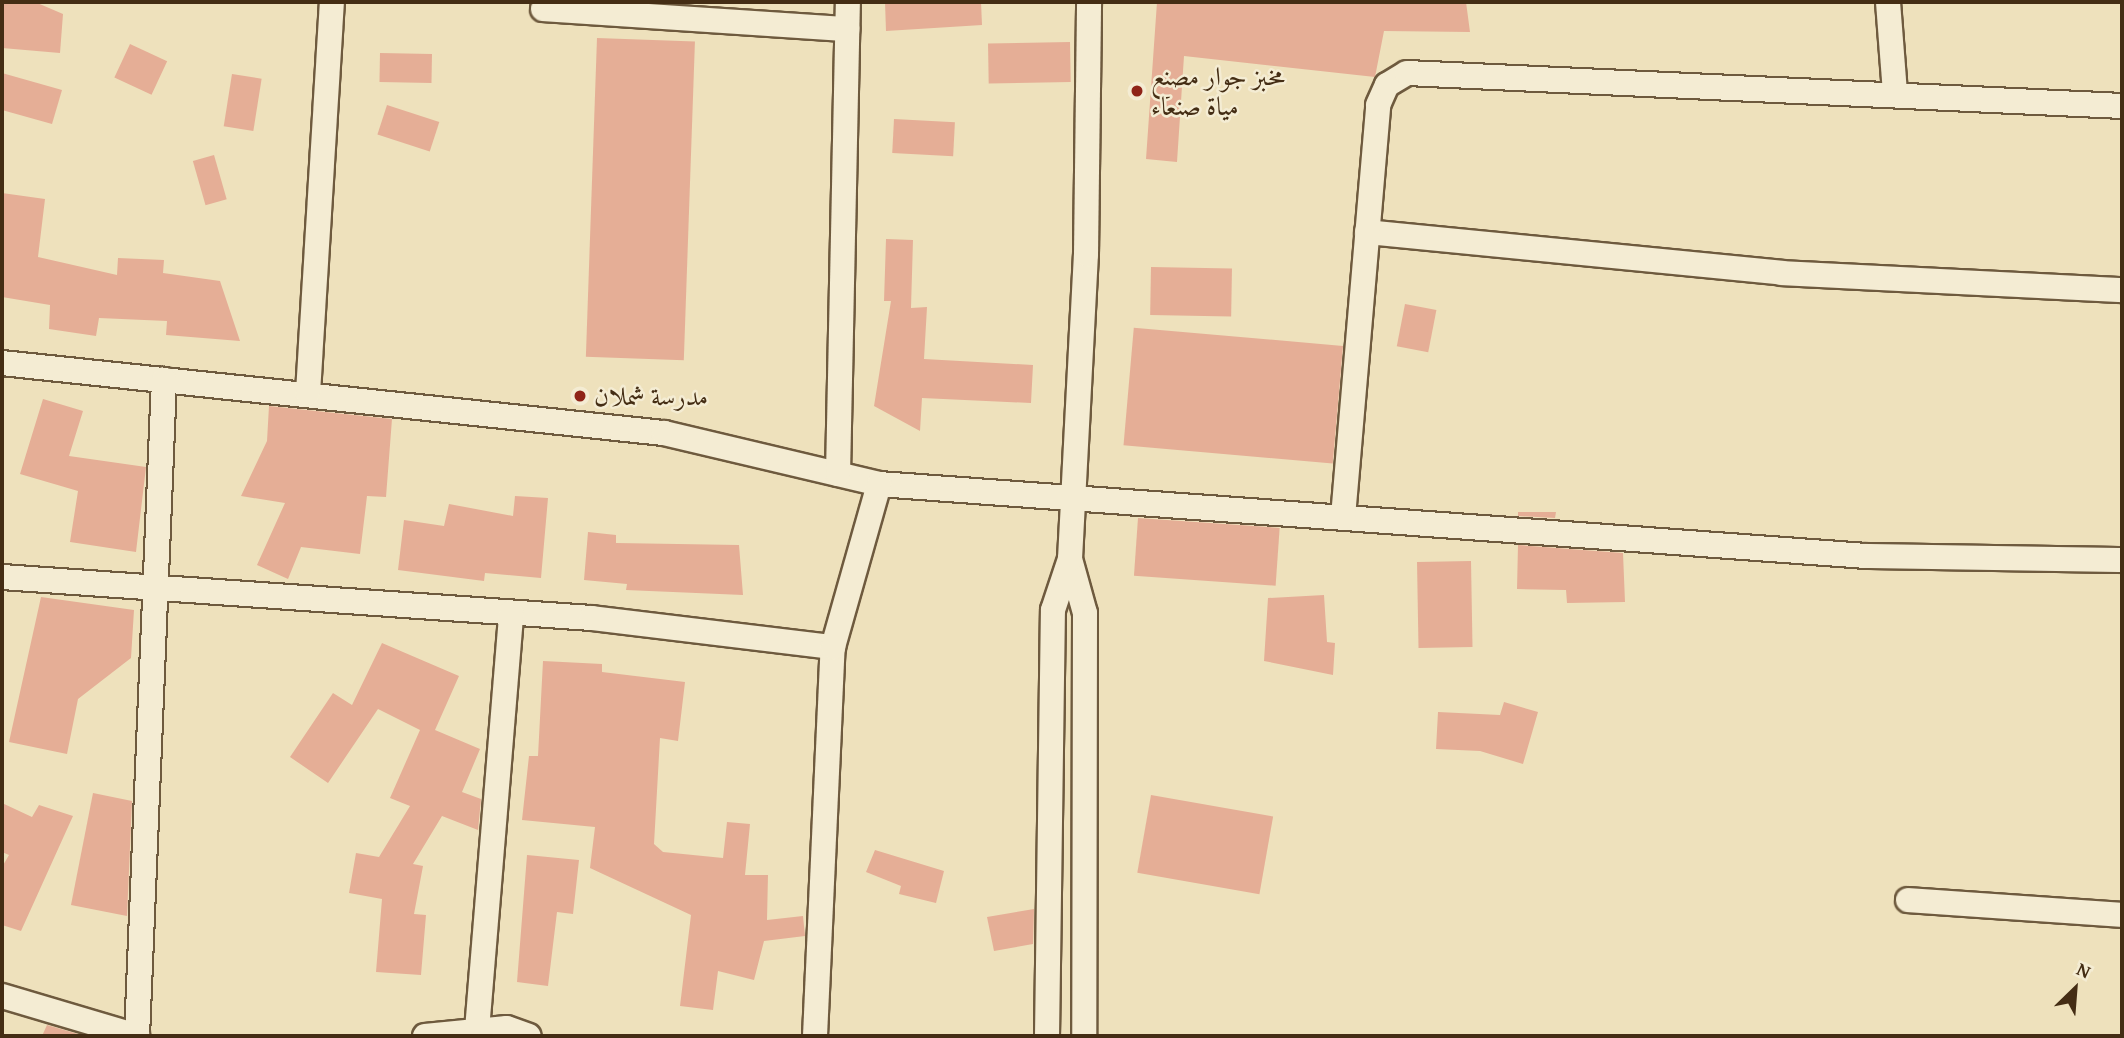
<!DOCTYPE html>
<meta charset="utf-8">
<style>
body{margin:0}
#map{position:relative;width:2124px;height:1038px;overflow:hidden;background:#eee1bc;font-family:"Gentium Book Plus",Amiri,serif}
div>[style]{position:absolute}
.building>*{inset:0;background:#e5ae96;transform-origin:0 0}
.roads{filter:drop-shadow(2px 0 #6e5a3e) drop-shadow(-2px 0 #6e5a3e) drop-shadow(0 2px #6e5a3e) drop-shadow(0 -2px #6e5a3e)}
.minor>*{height:24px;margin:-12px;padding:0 12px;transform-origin:12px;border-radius:12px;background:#f4ecd3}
.dots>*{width:19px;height:19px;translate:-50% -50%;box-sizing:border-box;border:4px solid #f4ecd3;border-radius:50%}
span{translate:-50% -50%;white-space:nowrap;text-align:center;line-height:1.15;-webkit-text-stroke:5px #f4ecd3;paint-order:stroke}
.poi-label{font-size:26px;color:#442d14}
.left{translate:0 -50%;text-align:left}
.frame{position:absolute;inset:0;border:4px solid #442d14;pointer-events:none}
.north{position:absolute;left:2040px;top:954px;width:70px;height:70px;-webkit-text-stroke:5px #f4ecd3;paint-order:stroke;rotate:25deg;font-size:19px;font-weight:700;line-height:28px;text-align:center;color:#442d14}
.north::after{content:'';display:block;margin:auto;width:24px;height:32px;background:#442d14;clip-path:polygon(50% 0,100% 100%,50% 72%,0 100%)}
</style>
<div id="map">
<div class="building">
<div style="clip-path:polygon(2px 2px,35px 2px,63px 14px,60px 53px,2px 48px)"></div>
<div style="clip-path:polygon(885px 2px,981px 2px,982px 25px,886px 31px)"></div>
<div style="clip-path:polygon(1157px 2px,1466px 2px,1470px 32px,1384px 31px,1375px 77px,1184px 56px,1177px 162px,1146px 159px)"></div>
<div style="left:597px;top:38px;width:98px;height:319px;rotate:2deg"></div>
<div style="left:1070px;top:42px;width:40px;height:82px;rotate:89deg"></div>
<div style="left:130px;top:44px;width:41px;height:37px;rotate:25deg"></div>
<div style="left:380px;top:53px;width:52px;height:29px;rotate:1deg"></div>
<div style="clip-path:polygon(2px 73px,62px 90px,52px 124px,2px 110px)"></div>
<div style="left:232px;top:74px;width:30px;height:53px;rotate:9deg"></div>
<div style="left:387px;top:105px;width:55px;height:31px;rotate:18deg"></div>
<div style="left:894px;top:119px;width:61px;height:34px;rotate:3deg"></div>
<div style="left:214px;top:155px;width:46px;height:22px;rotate:74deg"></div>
<div style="clip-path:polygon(2px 193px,45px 199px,38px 257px,117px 275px,118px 258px,164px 260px,163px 273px,220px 281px,240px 341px,166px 335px,167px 321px,99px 318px,96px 336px,49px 329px,50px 305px,2px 297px)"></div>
<div style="clip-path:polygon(886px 239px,913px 240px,911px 308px,927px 307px,924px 359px,1033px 365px,1031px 403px,922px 398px,920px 431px,874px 406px,891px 301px,884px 301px)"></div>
<div style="left:1151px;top:267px;width:81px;height:48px;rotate:1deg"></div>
<div style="left:1405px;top:304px;width:32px;height:43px;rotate:11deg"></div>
<div style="left:1343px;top:346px;width:118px;height:210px;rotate:95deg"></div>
<div style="clip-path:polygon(43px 399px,83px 411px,69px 456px,146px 467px,136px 552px,70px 542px,78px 491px,20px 474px)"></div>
<div style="clip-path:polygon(269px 406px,392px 419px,386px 497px,367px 496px,360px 554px,301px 547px,288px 579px,257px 565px,285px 503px,241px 496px,267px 441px)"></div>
<div style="clip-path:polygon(515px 496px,548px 498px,541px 578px,485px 573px,484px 581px,398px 570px,404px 520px,444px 526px,449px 504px,513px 516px)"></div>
<div style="clip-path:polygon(1518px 512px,1556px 512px,1555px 518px,1518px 516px)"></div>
<div style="left:1138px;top:518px;width:142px;height:58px;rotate:4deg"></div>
<div style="clip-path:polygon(588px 532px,616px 535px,616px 543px,739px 545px,743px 595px,626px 590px,627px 584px,584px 580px)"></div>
<div style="clip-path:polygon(1518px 545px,1623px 553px,1625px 602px,1567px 603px,1566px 590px,1517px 589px)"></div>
<div style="left:1471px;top:561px;width:86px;height:54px;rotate:89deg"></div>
<div style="clip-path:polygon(1324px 595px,1327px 642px,1335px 643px,1333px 675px,1264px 661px,1268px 598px)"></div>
<div style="clip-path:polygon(41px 597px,134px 610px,131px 658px,78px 699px,67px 754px,9px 742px)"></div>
<div style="clip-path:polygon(382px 643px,459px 676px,435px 730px,480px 749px,462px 792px,481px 799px,478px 830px,442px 816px,413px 864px,423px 866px,414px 914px,426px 915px,421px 975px,376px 972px,382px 899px,349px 893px,356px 853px,379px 857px,410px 806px,390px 798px,420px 730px,378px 709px,328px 783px,290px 757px,333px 693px,352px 705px)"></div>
<div style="clip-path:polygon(543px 661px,602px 664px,602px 672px,685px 682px,678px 741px,660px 738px,654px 844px,663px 852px,723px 858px,727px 822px,750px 824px,745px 875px,768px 875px,767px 920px,803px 916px,805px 936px,764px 941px,754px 980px,718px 971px,713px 1010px,680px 1006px,691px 915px,590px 868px,595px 827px,522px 820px,529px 756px,538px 756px)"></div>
<div style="clip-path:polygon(1504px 702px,1538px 712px,1523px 764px,1480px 751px,1436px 749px,1438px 712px,1500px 715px)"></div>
<div style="clip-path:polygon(93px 793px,132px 801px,127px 916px,71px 905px)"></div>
<div style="left:1151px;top:795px;width:124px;height:79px;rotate:10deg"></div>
<div style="clip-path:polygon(2px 803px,32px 817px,39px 805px,73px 816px,21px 931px,2px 925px,2px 867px,9px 855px,2px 852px)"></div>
<div style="clip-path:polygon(875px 850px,944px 871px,936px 903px,899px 894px,901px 886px,866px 872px)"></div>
<div style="clip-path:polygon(527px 855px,579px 860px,573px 914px,557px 912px,548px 986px,517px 982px)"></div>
<div style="clip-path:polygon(1034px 909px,1033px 944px,994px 951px,987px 917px)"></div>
<div style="clip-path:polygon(47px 1025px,85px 1036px,42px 1036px)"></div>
</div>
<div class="roads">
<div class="minor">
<div style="left:1888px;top:2px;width:92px;rotate:85.6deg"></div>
<div style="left:543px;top:9px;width:305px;rotate:3.8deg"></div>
<div style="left:1367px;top:232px;width:417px;rotate:5.6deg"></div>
<div style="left:1782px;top:273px;width:340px;rotate:2.9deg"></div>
<div style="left:2px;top:363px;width:666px;rotate:6.04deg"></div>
<div style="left:664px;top:433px;width:221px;rotate:13.3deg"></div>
<div style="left:879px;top:484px;width:990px;rotate:4.17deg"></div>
<div style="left:1866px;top:556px;width:256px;rotate:0.9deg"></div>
<div style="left:308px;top:393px;width:392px;rotate:-86.5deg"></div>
<div style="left:838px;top:474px;width:472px;rotate:-88.8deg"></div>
<div style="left:1343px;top:517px;width:413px;rotate:-85.1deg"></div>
<div style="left:1378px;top:105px;width:22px;rotate:-66deg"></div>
<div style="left:1387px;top:85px;width:23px;rotate:-31deg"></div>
<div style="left:1407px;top:73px;width:716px;rotate:2.64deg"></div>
<div style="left:1070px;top:559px;width:56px;rotate:74.5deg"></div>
<div style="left:1085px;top:613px;width:423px;rotate:90.1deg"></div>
<div style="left:2px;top:577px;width:591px;rotate:3.98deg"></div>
<div style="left:592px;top:618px;width:243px;rotate:6.9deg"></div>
<div style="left:1908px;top:900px;width:215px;rotate:4deg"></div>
<div style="left:2px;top:996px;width:141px;rotate:16.5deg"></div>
<div style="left:477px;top:1030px;width:418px;rotate:-85.3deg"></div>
<div style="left:137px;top:1036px;width:657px;rotate:-87.64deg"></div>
<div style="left:425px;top:1036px;width:82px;rotate:-5.6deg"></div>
<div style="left:507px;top:1028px;width:23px;rotate:20deg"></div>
<div style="left:815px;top:1036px;width:389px;rotate:-87.4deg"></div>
<div style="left:833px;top:647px;width:169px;rotate:-74.2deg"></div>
<div style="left:1047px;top:1036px;width:426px;rotate:-89.2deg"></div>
<div style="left:1053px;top:610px;width:54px;rotate:-71.6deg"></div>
<div style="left:1070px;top:559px;width:305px;rotate:-87deg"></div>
<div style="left:1086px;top:254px;width:252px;rotate:-89.3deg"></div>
</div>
</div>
<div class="dots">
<div style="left:1137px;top:91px;background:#8f2418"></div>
<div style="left:580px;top:396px;background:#8f2418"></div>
</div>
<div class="poi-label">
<span class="left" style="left:1151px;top:91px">مخبز جوار مصنع<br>مياة صنعاء</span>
<span class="left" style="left:594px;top:396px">مدرسة شملان</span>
</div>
<div class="frame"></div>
<div class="north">N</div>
</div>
